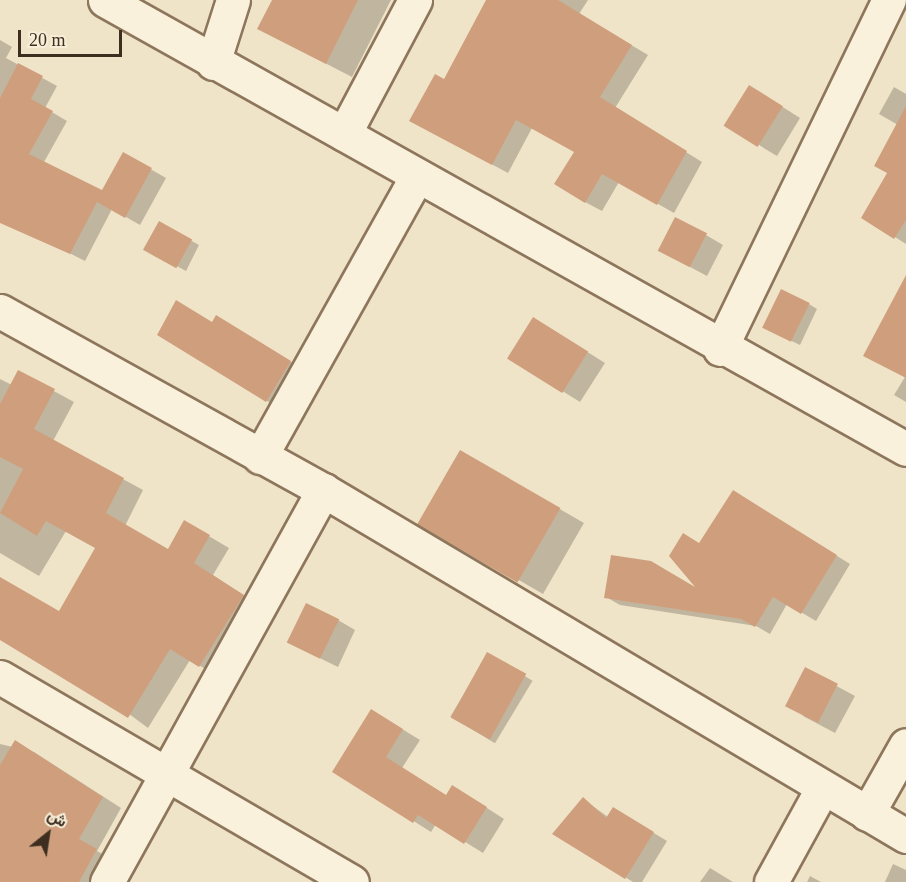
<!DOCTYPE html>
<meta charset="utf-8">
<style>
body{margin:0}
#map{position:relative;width:906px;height:882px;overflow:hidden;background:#f0e4c8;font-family:"Times New Roman",Vazirmatn,serif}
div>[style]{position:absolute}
.shadow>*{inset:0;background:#0003;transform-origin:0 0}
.building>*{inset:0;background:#cf9f7d;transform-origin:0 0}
.roads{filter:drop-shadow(2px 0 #8d765c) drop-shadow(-2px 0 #8d765c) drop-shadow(0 2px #8d765c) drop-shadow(0 -2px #8d765c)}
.minor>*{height:33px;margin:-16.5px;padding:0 16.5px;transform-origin:16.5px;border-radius:16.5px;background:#faf1dc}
span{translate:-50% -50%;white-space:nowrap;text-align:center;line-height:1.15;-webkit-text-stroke:4.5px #f7eed8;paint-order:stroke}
.north{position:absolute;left:18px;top:804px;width:60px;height:60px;-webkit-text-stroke:4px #f7eed8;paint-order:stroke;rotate:30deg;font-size:16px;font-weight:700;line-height:24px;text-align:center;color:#3d2e20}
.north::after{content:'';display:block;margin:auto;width:21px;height:27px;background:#3d2e20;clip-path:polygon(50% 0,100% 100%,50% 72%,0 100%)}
.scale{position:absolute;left:18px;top:30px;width:104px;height:27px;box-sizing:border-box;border:3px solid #3d2e20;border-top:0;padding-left:8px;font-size:18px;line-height:21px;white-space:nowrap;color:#3d2e20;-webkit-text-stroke:4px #f7eed8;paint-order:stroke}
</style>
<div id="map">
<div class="shadow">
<div style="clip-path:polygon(274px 0,391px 0,352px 77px,259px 29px)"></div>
<div style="clip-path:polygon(487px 0,588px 0,579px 14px,648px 55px,615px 108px,702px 162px,674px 213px,619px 182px,602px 211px,585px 202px,576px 152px,532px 128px,508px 173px,428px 130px,444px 81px)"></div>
<div style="clip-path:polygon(0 40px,12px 47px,6px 58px,57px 86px,45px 108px,67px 121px,44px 162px,103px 192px,124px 154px,166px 178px,140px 225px,112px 209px,85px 261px,0 218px)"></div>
<div style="clip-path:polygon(894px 87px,906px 94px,906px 244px,863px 217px,889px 173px,898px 125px,879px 114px)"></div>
<div style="clip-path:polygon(767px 97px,800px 118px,777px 156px,726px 125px)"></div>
<div style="clip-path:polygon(159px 223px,199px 245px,186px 271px,154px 254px)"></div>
<div style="clip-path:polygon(706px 235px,723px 245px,707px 276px,677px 260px)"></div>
<div style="clip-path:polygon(906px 284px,906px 402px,894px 395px,905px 377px)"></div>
<div style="clip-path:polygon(809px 304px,817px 309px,800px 345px,773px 332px)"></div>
<div style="clip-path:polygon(213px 324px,232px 326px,306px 371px,282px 410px,267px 401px)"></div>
<div style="clip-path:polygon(551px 329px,605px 363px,580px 402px,509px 358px)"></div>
<div style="clip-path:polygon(19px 372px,74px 402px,53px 441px,143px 490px,125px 526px,168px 551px,185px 522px,229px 548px,213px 575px,262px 608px,219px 677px,190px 660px,148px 728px,0 618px,0 581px,60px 613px,97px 548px,66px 531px,39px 576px,0 553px,0 379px,12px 385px)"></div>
<div style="left:461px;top:452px;width:142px;height:82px;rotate:30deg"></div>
<div style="clip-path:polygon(747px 500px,850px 564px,816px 621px,787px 604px,770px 634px,756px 626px,620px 605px,606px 597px,700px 591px,700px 544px)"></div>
<div style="clip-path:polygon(338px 620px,355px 630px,338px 667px,289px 643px)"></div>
<div style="left:488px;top:654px;width:52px;height:73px;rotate:31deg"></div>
<div style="clip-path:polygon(805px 669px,855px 696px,835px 733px,803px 716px)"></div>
<div style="clip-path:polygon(389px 721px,420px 740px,402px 768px,447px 796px,470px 797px,504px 819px,483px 853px,436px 824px,431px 832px,334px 771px)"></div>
<div style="clip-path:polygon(0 744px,34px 752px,121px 808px,97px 851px,115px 861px,102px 882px,0 882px)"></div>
<div style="clip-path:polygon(583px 799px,608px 817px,614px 809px,667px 841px,642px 882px,633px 882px,555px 834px)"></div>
<div style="clip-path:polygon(893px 864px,906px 870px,906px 882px,885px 882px)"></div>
<div style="clip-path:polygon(710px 868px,733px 882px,734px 882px,700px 882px)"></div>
<div style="clip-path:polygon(810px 876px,821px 882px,807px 882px)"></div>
</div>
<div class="building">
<div style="clip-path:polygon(272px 0,358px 0,326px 64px,257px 29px)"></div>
<div style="clip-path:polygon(486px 0,558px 0,632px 45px,600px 97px,687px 151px,657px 205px,602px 174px,585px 203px,554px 184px,574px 152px,516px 120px,492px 165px,409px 121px,435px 74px,444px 79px)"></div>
<div style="clip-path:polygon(18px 63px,43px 76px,31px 99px,53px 111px,29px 154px,102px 190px,123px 152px,152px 168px,125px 218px,97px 202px,70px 254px,0 223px,0 98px)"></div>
<div style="left:749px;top:85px;width:40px;height:48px;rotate:32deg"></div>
<div style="clip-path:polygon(906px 106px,906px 220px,894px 239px,861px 218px,887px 173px,874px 166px)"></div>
<div style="left:675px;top:217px;width:36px;height:38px;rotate:27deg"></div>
<div style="left:159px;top:221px;width:38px;height:33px;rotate:29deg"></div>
<div style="clip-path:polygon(906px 275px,906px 378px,863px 356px)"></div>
<div style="left:781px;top:289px;width:32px;height:43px;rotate:26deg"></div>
<div style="clip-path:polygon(176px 300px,212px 322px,216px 315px,291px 361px,266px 402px,157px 335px)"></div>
<div style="left:533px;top:317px;width:65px;height:49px;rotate:32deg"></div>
<div style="clip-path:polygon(18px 370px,55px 389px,34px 429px,124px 478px,106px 513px,168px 549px,184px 520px,210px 535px,194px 563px,244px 595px,199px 667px,170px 649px,128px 718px,0 640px,0 577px,59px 611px,95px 548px,46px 521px,37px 536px,0 513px,23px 469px,0 457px,0 404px)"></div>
<div style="left:460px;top:450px;width:116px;height:86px;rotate:30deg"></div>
<div style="clip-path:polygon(733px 490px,837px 555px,801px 614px,773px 597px,755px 627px,741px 619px,604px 598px,611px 555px,651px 561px,695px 587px,669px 556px,683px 533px,699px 543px)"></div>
<div style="left:306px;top:603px;width:37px;height:44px;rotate:26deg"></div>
<div style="left:487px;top:652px;width:45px;height:75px;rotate:29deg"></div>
<div style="left:805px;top:667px;width:37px;height:44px;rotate:27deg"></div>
<div style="clip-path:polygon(371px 709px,403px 729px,386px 757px,446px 795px,452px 785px,487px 807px,464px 844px,418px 815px,413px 823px,332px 772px)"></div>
<div style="clip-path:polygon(15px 740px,103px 797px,79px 839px,97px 849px,79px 882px,0 882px,0 765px)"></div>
<div style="clip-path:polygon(583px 797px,606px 818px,613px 807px,654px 832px,625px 879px,552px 834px)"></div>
</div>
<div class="roads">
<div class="minor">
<div style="left:105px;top:0;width:918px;rotate:29.27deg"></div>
<div style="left:213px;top:63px;width:66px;rotate:-72.4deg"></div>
<div style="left:344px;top:134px;width:152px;rotate:-62.1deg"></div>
<div style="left:0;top:311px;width:369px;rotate:29deg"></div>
<div style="left:323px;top:490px;width:678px;rotate:30.69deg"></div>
<div style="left:720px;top:349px;width:388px;rotate:-64.2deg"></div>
<div style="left:260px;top:457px;width:322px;rotate:-60.8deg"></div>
<div style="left:0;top:677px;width:407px;rotate:30.2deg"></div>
<div style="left:867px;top:814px;width:79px;rotate:-60.5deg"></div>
<div style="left:107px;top:882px;width:448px;rotate:-61.1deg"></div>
<div style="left:771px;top:882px;width:106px;rotate:-61.3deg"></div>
</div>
</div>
<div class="north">ش</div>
<div class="scale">20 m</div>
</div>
